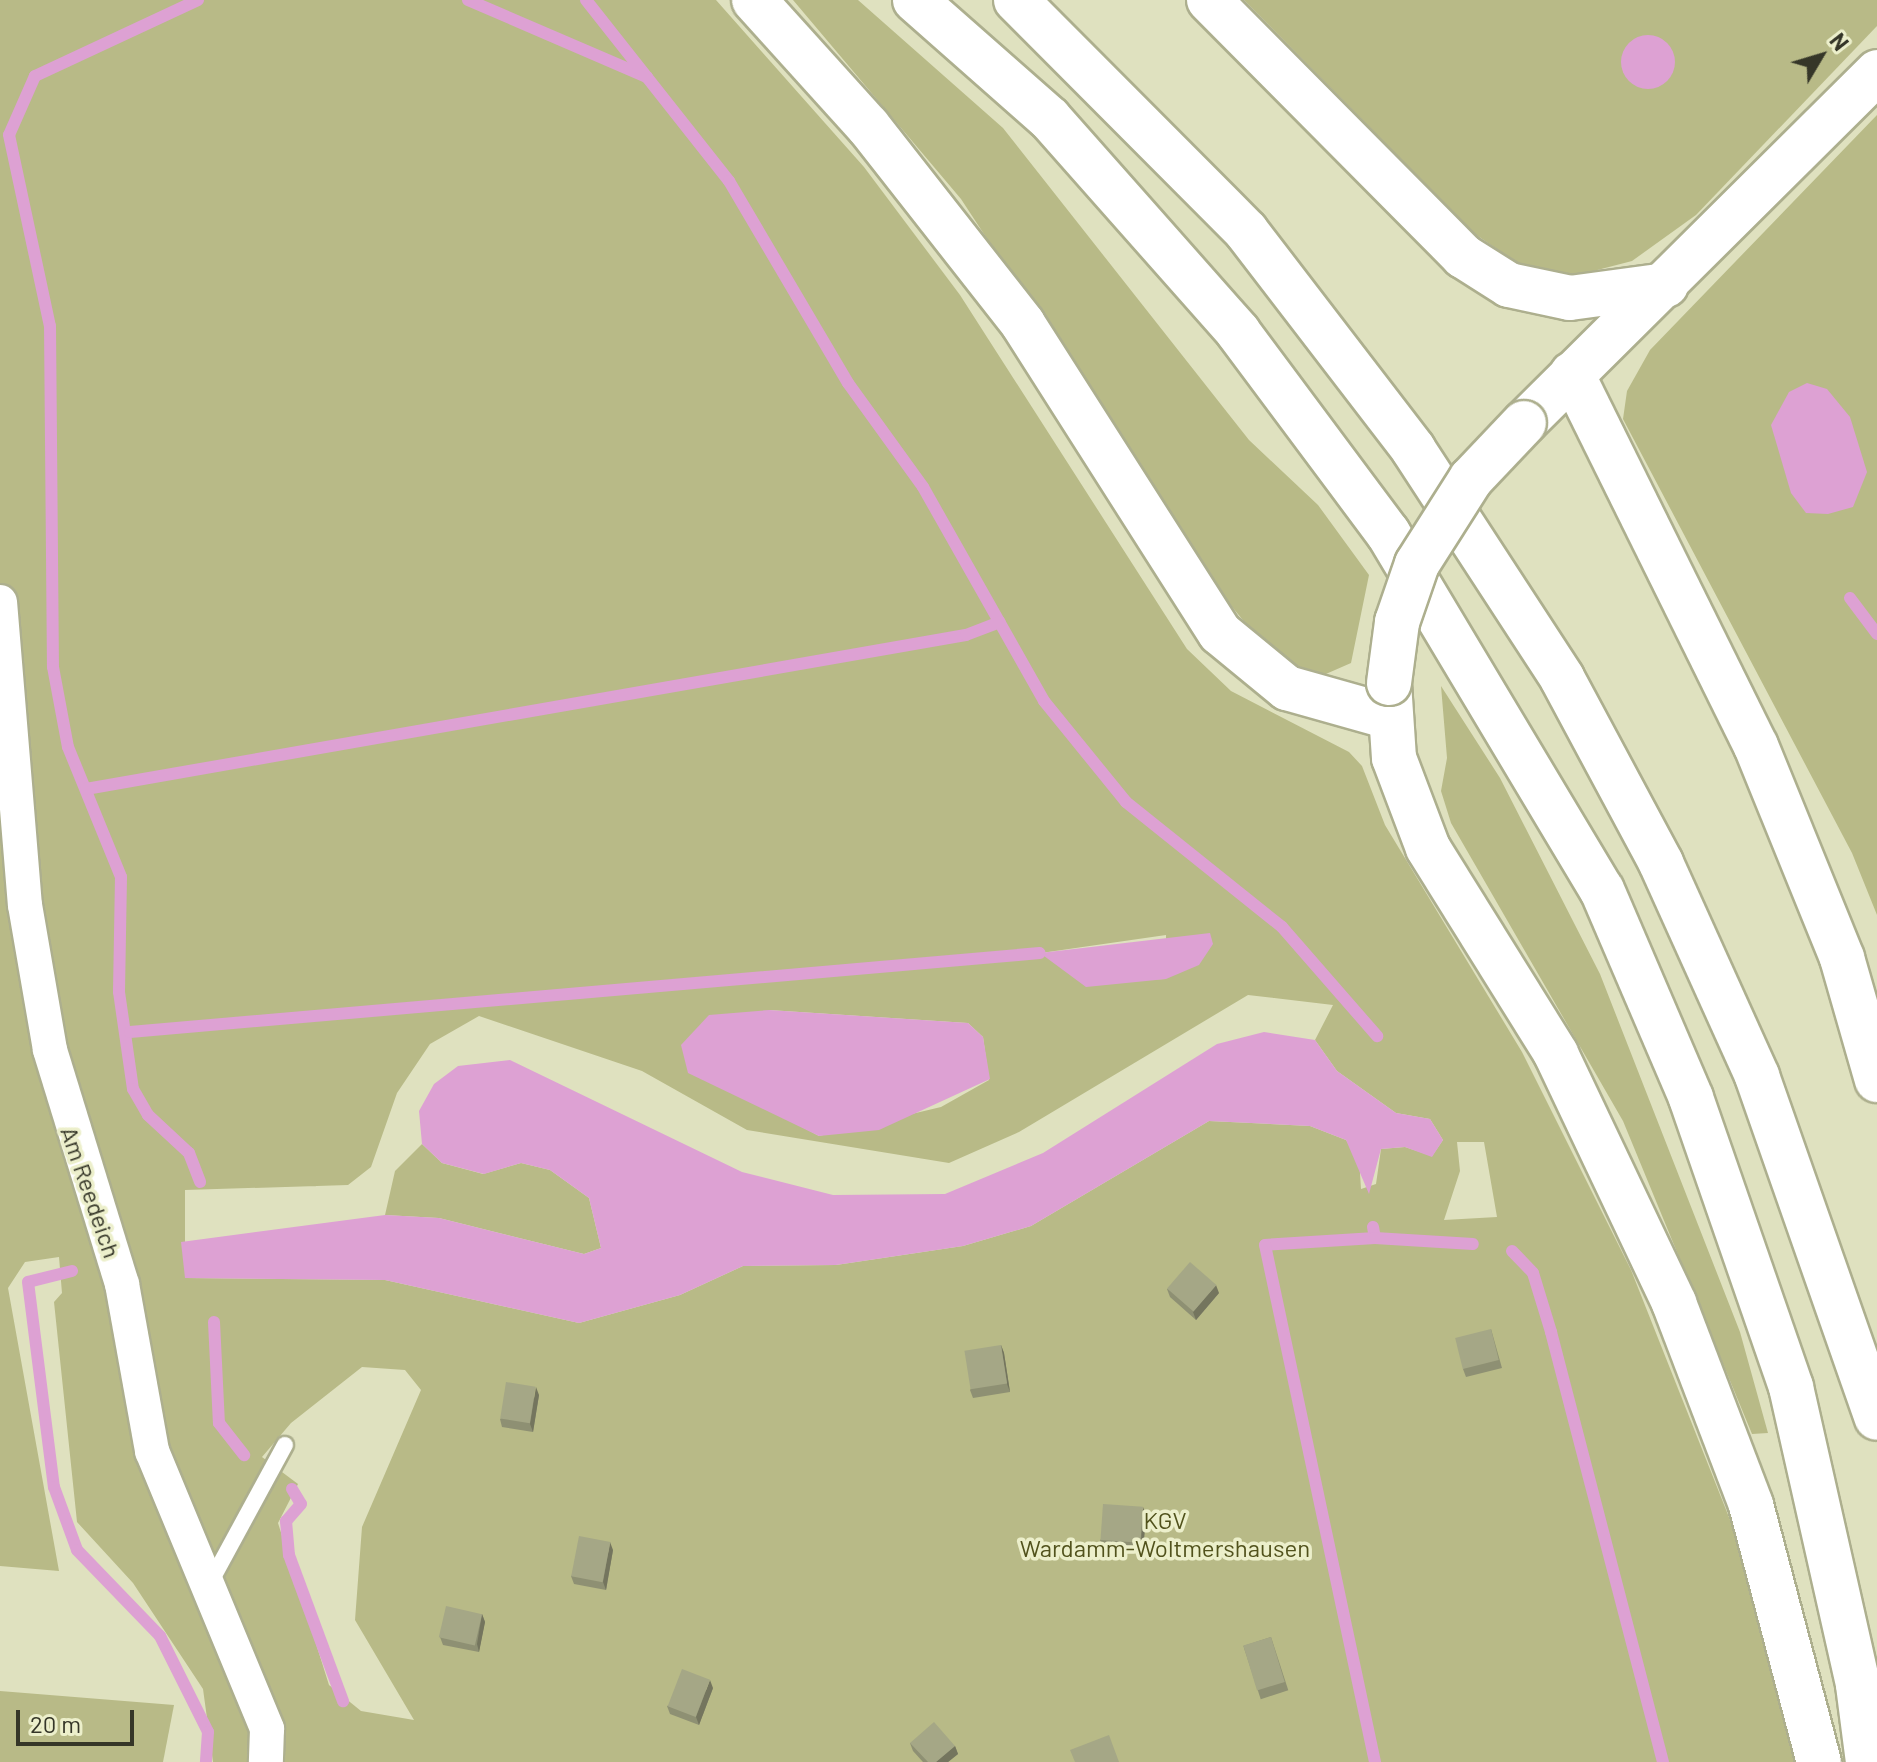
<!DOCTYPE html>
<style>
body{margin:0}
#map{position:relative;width:1877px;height:1762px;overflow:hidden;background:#dfe1bf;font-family:Barlow,sans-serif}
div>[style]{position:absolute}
.green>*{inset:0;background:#b8ba87}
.water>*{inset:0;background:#dda1d3}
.round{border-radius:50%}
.stream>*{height:12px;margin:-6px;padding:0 6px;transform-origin:6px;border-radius:6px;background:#dda1d3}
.roads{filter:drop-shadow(2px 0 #adaf8e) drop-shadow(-2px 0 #adaf8e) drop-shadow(0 2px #adaf8e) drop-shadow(0 -2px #adaf8e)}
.lane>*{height:16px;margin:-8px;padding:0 8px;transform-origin:8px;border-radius:8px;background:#fff}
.street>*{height:34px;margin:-17px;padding:0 17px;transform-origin:17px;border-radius:17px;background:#fff}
.highway>*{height:44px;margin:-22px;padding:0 22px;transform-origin:22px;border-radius:22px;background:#fff}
.bridges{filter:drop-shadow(2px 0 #adaf8e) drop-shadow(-2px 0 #adaf8e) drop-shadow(0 2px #adaf8e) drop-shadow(0 -2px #adaf8e)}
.highway-bridge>*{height:44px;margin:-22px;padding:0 22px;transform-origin:22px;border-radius:22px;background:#fff}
.wall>*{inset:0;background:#8e9073;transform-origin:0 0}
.shaded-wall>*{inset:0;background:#74755e}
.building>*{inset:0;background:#a5a786;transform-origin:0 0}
span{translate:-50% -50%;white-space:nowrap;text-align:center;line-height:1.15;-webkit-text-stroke:7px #ecefcb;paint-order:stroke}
.street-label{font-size:24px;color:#353628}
.park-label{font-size:24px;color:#51521c}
.north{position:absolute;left:1781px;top:16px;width:80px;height:80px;-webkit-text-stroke:6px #ecefcb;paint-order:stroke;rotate:52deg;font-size:22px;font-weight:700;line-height:32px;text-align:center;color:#353628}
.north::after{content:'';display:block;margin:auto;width:28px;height:36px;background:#353628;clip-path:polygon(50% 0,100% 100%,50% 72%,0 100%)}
.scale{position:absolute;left:16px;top:1710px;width:118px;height:36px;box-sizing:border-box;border:4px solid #353628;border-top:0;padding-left:10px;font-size:24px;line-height:28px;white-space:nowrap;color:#353628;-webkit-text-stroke:6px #ecefcb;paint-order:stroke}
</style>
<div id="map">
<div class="green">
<div style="clip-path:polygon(evenodd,0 0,716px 0,864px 167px,960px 295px,1187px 649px,1231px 691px,1349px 752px,1362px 766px,1385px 825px,1522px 1052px,1631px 1270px,1742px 1550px,1800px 1762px,213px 1762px,203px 1689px,133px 1583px,77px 1522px,54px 1302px,62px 1293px,59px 1257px,25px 1262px,8px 1288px,59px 1571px,0 1566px,0 0,1166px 935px,1166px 979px,1128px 980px,1041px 953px,1166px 935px,0 0,1248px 995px,1333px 1005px,1315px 1040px,1337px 1071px,1396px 1113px,1430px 1119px,1443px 1140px,1432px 1156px,1405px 1147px,1381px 1149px,1376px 1184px,1361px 1189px,1359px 1158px,1346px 1140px,1310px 1126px,1209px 1121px,1031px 1226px,963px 1246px,836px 1265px,743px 1266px,680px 1295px,579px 1323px,385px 1280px,185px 1278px,185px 1190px,348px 1185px,371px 1167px,397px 1093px,430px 1044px,479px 1016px,642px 1071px,747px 1130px,949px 1163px,1019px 1132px,1248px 995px,0 0,769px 1010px,968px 1023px,983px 1037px,989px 1080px,941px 1107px,819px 1136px,783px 1117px,769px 1010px,0 0,1457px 1142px,1484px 1142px,1497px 1217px,1444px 1220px,1460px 1171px,1457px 1142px,0 0,362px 1367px,405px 1370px,421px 1390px,362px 1527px,355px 1620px,414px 1720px,361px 1711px,329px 1685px,278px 1523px,298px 1484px,262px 1457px,291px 1423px,362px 1367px)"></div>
<div style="clip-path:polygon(793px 0,858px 0,1003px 128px,1249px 440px,1318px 505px,1369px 575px,1351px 663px,1319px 677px,1266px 648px,1214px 585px,961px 199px)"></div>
<div style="clip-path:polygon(1244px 0,1877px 0,1877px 26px,1696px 215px,1632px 261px,1578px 275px,1519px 264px,1475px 234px)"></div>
<div style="clip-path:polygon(1877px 115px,1877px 915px,1852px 853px,1623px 419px,1627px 391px,1650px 350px)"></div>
<div style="clip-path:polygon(1441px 686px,1500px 778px,1600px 974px,1740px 1332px,1768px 1433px,1752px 1434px,1623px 1121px,1451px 823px,1441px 791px,1447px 758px)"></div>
<div style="clip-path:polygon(422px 1144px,442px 1163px,483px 1174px,521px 1163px,550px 1170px,589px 1198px,601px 1248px,584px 1254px,439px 1218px,385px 1215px,395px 1171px)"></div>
<div style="clip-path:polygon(0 1691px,174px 1705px,163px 1762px,0 1762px)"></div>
</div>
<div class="water">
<div class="round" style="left:1621px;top:35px;width:54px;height:54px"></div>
<div style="clip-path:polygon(1807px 383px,1827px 389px,1850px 417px,1867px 472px,1853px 507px,1828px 514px,1806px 513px,1791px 493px,1771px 425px,1789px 392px)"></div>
<div style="clip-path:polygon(1210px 933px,1213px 944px,1199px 965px,1166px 979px,1086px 987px,1040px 953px)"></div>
<div style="clip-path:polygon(769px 1010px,968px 1023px,983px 1037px,990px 1079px,879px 1130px,819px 1136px,688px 1073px,681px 1045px,709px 1015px)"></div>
<div style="clip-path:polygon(1264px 1032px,1315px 1040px,1337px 1071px,1396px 1113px,1430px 1119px,1443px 1140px,1432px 1157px,1405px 1147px,1381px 1149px,1369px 1194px,1346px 1140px,1310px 1126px,1209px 1121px,1031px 1226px,963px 1246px,836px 1265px,743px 1266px,680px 1295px,579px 1323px,385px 1280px,185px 1278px,181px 1242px,385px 1215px,439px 1218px,584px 1254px,601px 1248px,589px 1198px,550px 1170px,521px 1163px,484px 1174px,442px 1163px,422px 1144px,419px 1111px,434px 1084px,458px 1066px,510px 1060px,742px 1172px,833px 1195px,945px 1194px,1043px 1153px,1217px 1044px)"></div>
</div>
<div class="stream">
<div style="left:198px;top:0;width:180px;rotate:155deg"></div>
<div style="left:35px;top:76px;width:64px;rotate:113.8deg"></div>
<div style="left:9px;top:135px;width:195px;rotate:77.9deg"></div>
<div style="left:50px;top:326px;width:341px;rotate:89.5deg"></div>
<div style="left:53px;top:667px;width:81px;rotate:79.4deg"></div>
<div style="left:68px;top:747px;width:140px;rotate:67.8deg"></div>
<div style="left:121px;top:877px;width:115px;rotate:91deg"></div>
<div style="left:119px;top:992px;width:98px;rotate:81.8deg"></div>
<div style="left:133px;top:1089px;width:30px;rotate:60deg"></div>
<div style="left:148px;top:1115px;width:56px;rotate:42.8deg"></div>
<div style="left:189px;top:1153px;width:31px;rotate:69deg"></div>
<div style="left:468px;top:0;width:195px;rotate:23.3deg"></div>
<div style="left:586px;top:0;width:231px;rotate:51.7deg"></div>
<div style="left:729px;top:181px;width:234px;rotate:59.5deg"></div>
<div style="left:848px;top:383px;width:128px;rotate:54.2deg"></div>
<div style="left:923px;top:487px;width:246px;rotate:60.5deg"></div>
<div style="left:1044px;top:701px;width:130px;rotate:50.9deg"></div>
<div style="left:1126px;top:802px;width:200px;rotate:38.7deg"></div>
<div style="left:1282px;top:927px;width:145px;rotate:48.9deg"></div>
<div style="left:1850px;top:598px;width:45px;rotate:53.1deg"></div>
<div style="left:86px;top:789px;width:893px;rotate:-9.93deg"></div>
<div style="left:966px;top:635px;width:36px;rotate:-21deg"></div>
<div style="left:130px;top:1032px;width:913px;rotate:-4.96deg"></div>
<div style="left:1373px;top:1227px;width:11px;rotate:80deg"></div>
<div style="left:1375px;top:1238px;width:110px;rotate:176.4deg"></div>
<div style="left:1265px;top:1245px;width:529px;rotate:77.99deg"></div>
<div style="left:1375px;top:1238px;width:98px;rotate:3.5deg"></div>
<div style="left:1512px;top:1251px;width:30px;rotate:46deg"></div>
<div style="left:1533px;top:1273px;width:62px;rotate:73deg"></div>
<div style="left:1551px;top:1332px;width:444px;rotate:75.4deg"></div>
<div style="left:72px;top:1271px;width:45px;rotate:166deg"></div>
<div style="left:28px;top:1282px;width:207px;rotate:82.8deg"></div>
<div style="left:54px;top:1487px;width:67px;rotate:69.9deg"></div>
<div style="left:77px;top:1550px;width:120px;rotate:46deg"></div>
<div style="left:160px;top:1636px;width:107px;rotate:63.4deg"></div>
<div style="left:208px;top:1732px;width:30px;rotate:94deg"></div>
<div style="left:214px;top:1322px;width:101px;rotate:87.2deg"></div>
<div style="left:219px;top:1423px;width:41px;rotate:52deg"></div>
<div style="left:292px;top:1489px;width:17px;rotate:59deg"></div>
<div style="left:301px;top:1504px;width:23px;rotate:131deg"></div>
<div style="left:286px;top:1521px;width:34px;rotate:85deg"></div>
<div style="left:289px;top:1555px;width:156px;rotate:69.7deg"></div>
</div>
<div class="roads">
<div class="lane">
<div style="left:210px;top:1583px;width:157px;rotate:-61.5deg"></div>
</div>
<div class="street">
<div style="left:0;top:602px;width:304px;rotate:85.3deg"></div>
<div style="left:25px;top:905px;width:147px;rotate:80.2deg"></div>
<div style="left:50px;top:1050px;width:245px;rotate:72.9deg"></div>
<div style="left:122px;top:1284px;width:170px;rotate:79.8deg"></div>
<div style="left:152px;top:1451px;width:301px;rotate:67.5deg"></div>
<div style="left:267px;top:1729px;width:33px;rotate:92deg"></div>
</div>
<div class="highway">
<div style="left:754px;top:0;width:170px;rotate:47.9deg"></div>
<div style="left:868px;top:126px;width:251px;rotate:51.9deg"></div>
<div style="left:1023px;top:324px;width:366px;rotate:57.5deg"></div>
<div style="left:1220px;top:633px;width:87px;rotate:39.4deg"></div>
<div style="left:1287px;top:688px;width:107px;rotate:15.7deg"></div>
<div style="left:915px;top:0;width:179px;rotate:41.4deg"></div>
<div style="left:1049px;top:118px;width:286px;rotate:48.5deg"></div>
<div style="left:1238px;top:332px;width:251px;rotate:53.3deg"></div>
<div style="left:1388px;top:533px;width:416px;rotate:59.1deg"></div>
<div style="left:1602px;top:890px;width:226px;rotate:66.8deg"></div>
<div style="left:1691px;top:1098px;width:306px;rotate:70.9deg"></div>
<div style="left:1791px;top:1387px;width:305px;rotate:77.3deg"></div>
<div style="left:1858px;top:1685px;width:78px;rotate:82.6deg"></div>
<div style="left:1016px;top:0;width:326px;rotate:45.1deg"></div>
<div style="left:1246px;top:231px;width:275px;rotate:52.5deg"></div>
<div style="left:1413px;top:449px;width:273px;rotate:56.9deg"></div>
<div style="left:1562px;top:678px;width:210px;rotate:61.8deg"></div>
<div style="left:1661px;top:863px;width:234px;rotate:65.7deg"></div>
<div style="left:1757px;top:1076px;width:362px;rotate:70.7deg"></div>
<div style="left:1209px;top:0;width:361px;rotate:45.2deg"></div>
<div style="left:1463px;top:256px;width:54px;rotate:32.2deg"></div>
<div style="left:1509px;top:285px;width:62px;rotate:12deg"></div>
<div style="left:1570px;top:298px;width:97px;rotate:-7.7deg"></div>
<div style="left:1572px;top:374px;width:415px;rotate:63.7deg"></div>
<div style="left:1756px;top:746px;width:229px;rotate:67.9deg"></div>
<div style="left:1842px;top:958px;width:127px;rotate:74deg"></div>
<div style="left:1524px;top:423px;width:498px;rotate:-44.8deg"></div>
<div style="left:1389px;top:683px;width:75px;rotate:86.2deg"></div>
<div style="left:1394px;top:758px;width:96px;rotate:69.3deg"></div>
<div style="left:1428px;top:848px;width:243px;rotate:58.1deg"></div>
<div style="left:1556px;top:1054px;width:276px;rotate:64.6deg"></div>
<div style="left:1674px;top:1303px;width:216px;rotate:69.1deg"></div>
<div style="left:1751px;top:1505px;width:266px;rotate:75.2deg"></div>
</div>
</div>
<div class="bridges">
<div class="highway-bridge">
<div style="left:1389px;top:683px;width:62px;rotate:-82.5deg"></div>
<div style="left:1397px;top:622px;width:61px;rotate:-71deg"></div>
<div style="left:1417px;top:564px;width:101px;rotate:-57.6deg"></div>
<div style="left:1471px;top:479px;width:77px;rotate:-46.6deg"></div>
</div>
</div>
<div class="wall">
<div style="clip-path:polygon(1167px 1289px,1219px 1293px,1196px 1320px,1170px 1297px)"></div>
<div style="clip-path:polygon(1491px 1329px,1502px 1368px,1466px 1377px,1463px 1369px)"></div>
<div style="clip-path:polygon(1001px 1345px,1004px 1353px,1010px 1392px,973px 1398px,970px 1390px)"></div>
<div style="clip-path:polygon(539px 1395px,533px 1432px,502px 1427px,500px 1419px)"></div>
<div style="clip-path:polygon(1146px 1515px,1143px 1551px,1103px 1548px,1100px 1540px)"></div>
<div style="clip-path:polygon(613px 1550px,606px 1590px,574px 1584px,571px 1576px)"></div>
<div style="clip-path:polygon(482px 1614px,485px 1622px,479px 1652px,443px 1645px,440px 1637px)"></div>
<div style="left:1271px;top:1637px;width:56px;height:29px;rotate:72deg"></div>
<div style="clip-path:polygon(713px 1688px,699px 1725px,670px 1714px,667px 1706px)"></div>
<div style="clip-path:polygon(910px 1743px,955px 1746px,958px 1754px,948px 1762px,923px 1762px,913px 1751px)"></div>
</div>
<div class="shaded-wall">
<div style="clip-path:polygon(1216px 1285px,1219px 1293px,1196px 1320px,1193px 1312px)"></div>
<div style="clip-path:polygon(1001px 1345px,1004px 1353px,1010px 1392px,1007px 1384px)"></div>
<div style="clip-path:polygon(536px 1387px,539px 1395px,533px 1432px,530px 1424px)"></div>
<div style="clip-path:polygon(1143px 1507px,1146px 1515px,1143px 1551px,1141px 1543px)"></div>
<div style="clip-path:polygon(610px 1542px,613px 1550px,606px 1590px,603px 1582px)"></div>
<div style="clip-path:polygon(482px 1614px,485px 1622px,479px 1652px,477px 1644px)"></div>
<div style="clip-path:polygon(710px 1680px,713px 1688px,699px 1725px,696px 1717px)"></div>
<div style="clip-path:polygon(955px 1746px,958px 1754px,948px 1762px,936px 1762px)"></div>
</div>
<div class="building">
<div style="left:1190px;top:1262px;width:35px;height:35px;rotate:41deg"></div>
<div style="left:1491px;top:1329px;width:32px;height:37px;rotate:76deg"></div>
<div style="left:1001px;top:1345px;width:39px;height:37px;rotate:81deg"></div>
<div style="left:506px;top:1382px;width:30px;height:37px;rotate:9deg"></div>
<div style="left:1103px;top:1504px;width:40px;height:36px;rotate:4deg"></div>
<div style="left:579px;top:1536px;width:32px;height:41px;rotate:11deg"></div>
<div style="left:446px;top:1606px;width:37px;height:32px;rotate:13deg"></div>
<div style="left:1271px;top:1637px;width:47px;height:29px;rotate:73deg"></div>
<div style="left:682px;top:1669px;width:30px;height:40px;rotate:21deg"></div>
<div style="clip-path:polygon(934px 1722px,955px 1746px,936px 1762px,928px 1762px,910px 1743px)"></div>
<div style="clip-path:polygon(1109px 1735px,1119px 1762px,1075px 1762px,1070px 1750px)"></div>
</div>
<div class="street-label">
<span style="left:91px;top:1192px;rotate:71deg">Am Reedeich</span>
</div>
<div class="park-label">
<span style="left:1165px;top:1534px">KGV<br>Wardamm-Woltmershausen</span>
</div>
<div class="north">N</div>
<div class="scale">20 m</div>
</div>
